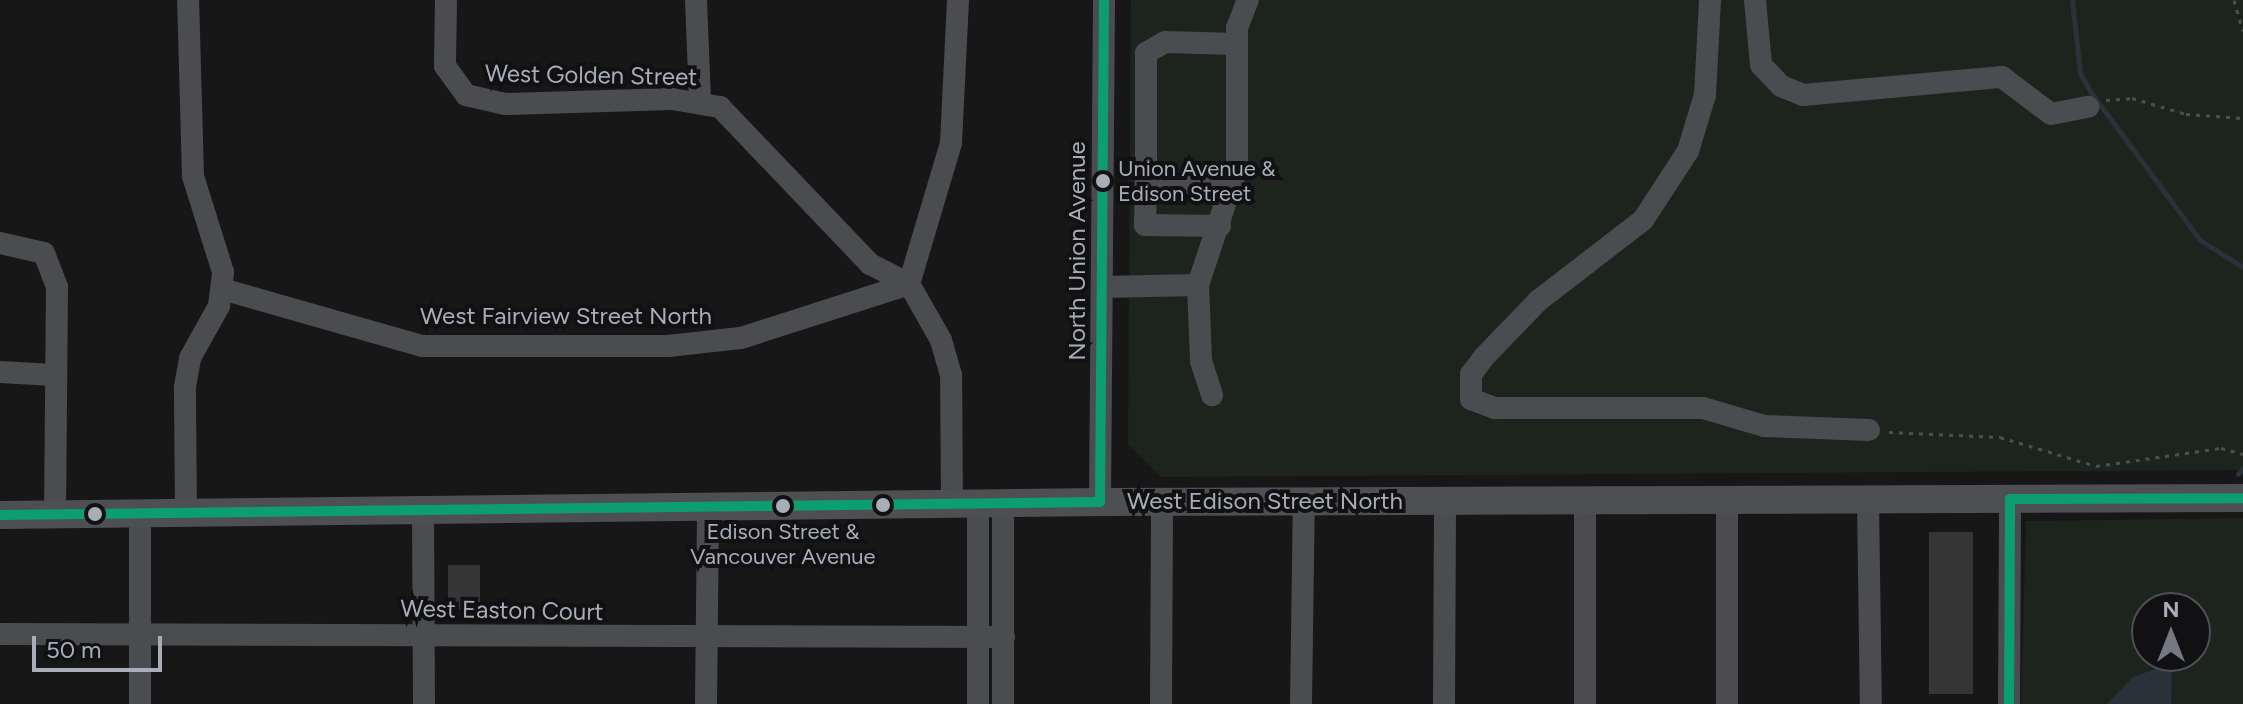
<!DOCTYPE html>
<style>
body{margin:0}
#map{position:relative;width:2243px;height:704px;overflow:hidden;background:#171717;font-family:Figtree,sans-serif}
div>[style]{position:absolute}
.green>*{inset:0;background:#1d241e}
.water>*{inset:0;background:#2a3239}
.stream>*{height:5px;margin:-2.5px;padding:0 2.5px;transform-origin:2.5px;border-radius:2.5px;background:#2a3239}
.building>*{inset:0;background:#353536;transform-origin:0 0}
.path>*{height:3px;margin-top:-1.5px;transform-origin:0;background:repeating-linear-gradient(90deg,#4d4e52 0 4px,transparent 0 10px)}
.minor>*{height:22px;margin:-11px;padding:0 11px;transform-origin:11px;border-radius:11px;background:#4b4c50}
.major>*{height:28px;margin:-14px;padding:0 14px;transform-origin:14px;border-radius:14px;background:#4d4f52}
.bus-1>*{height:10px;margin:-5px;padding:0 5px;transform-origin:5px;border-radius:5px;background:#0d9e70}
.dots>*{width:22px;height:22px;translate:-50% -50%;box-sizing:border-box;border:4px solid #111113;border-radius:50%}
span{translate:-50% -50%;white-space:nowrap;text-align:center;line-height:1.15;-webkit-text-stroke:8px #111113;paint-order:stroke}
.bus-label{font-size:22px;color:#a8adb8}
.left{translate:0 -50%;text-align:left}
.street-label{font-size:24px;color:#a8adb8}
.north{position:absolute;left:2131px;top:592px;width:80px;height:80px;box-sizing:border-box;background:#111113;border:2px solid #4d4f55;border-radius:50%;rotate:0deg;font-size:22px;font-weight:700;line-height:32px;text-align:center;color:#a8adb8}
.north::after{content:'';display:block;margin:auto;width:28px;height:36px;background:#757880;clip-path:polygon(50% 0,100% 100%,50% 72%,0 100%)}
.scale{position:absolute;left:32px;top:636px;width:130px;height:36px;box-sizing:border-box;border:4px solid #a8adb8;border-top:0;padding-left:10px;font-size:24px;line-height:28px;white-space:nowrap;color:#a8adb8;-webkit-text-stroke:6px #111113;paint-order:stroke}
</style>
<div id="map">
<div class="green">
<div style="clip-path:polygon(1131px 0,2243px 0,2243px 470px,1161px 477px,1128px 444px)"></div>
<div style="clip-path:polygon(evenodd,2243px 518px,2243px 704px,2021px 704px,2026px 521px,2243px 518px,2147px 608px,2195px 608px,2195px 656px,2147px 656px,2147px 608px)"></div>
</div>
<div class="water">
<div style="clip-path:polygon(2164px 666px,2172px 673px,2171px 704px,2107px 704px,2133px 677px)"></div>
</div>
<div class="stream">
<div style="left:2072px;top:0;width:73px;rotate:83.7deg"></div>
<div style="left:2080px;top:73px;width:21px;rotate:61deg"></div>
<div style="left:2090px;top:91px;width:185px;rotate:53.6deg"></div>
<div style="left:2200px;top:240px;width:51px;rotate:32.1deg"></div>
<div style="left:2238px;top:474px;width:8px;rotate:-50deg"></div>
</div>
<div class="building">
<div style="left:1929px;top:532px;width:44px;height:162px"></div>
<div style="left:448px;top:565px;width:32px;height:45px"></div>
</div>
<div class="path">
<div style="left:2234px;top:0;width:32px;rotate:74deg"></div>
<div style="left:2106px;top:100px;width:26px;rotate:-4deg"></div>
<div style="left:2132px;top:98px;width:56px;rotate:16.5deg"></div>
<div style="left:2186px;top:114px;width:57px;rotate:4deg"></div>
<div style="left:1889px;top:432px;width:111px;rotate:2.6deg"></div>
<div style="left:2000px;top:437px;width:100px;rotate:16.8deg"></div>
<div style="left:2096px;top:466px;width:126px;rotate:-8.2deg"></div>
<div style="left:2221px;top:448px;width:23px;rotate:15deg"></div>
</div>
<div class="minor">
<div style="left:446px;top:0;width:66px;rotate:90.9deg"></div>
<div style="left:445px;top:66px;width:36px;rotate:54deg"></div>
<div style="left:466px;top:95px;width:40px;rotate:13deg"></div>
<div style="left:505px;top:104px;width:167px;rotate:-1.7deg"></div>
<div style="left:672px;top:99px;width:49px;rotate:9.5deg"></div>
<div style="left:720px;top:107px;width:217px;rotate:46.3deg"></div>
<div style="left:870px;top:264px;width:44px;rotate:27.1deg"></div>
<div style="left:696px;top:0;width:100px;rotate:87.7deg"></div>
<div style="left:1710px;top:0;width:95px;rotate:93deg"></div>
<div style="left:1705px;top:95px;width:59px;rotate:106.9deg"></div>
<div style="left:1688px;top:151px;width:82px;rotate:123.1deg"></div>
<div style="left:1643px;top:220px;width:131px;rotate:142.4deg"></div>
<div style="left:1539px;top:300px;width:79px;rotate:134deg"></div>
<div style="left:1484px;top:357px;width:21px;rotate:127deg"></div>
<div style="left:1471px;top:374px;width:25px;rotate:90deg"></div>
<div style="left:1471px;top:399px;width:26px;rotate:21deg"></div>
<div style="left:1495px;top:408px;width:208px"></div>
<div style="left:1703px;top:408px;width:64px;rotate:16.4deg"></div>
<div style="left:1764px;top:426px;width:105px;rotate:2.2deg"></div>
<div style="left:1755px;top:0;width:65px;rotate:84.7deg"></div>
<div style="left:1761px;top:65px;width:29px;rotate:46deg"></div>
<div style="left:1781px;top:86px;width:24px;rotate:22deg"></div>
<div style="left:1803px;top:95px;width:200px;rotate:-5.2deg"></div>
<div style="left:2002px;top:77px;width:61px;rotate:37.1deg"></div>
<div style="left:2051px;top:114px;width:38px;rotate:-11deg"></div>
<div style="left:1146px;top:183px;width:130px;rotate:-90deg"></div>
<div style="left:1146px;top:53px;width:22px;rotate:-30deg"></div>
<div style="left:1165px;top:42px;width:72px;rotate:1.6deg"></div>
<div style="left:1220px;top:226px;width:75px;rotate:-179.2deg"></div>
<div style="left:1145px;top:225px;width:42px;rotate:-88.6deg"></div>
<div style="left:1146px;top:183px;width:85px;rotate:-0.7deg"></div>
<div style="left:0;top:243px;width:45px;rotate:12.8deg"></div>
<div style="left:44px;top:253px;width:36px;rotate:69deg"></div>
<div style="left:57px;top:287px;width:228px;rotate:90.5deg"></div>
<div style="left:1198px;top:285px;width:76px;rotate:87.7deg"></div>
<div style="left:1201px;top:361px;width:36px;rotate:72deg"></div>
<div style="left:1103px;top:287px;width:95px;rotate:-1.2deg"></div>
<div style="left:1198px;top:285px;width:123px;rotate:-71.6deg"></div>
<div style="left:1237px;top:168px;width:140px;rotate:-90deg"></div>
<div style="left:1237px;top:28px;width:30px;rotate:-69deg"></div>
<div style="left:222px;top:289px;width:208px;rotate:15.9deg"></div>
<div style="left:422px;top:346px;width:246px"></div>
<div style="left:668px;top:346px;width:73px;rotate:-6.3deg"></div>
<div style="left:741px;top:338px;width:176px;rotate:-17.8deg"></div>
<div style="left:0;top:372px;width:53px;rotate:3.2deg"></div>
<div style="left:1868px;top:500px;width:204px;rotate:89.2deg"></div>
<div style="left:1585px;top:501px;width:203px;rotate:90deg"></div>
<div style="left:1100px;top:502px;width:502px;rotate:-89.54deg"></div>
<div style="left:978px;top:503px;width:201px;rotate:90deg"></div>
<div style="left:1003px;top:503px;width:201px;rotate:90deg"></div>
<div style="left:952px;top:504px;width:129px;rotate:-90.4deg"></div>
<div style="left:951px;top:375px;width:36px;rotate:-106deg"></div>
<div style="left:941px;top:340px;width:64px;rotate:-119.7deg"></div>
<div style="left:909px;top:284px;width:147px;rotate:-73.4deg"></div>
<div style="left:951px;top:143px;width:143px;rotate:-87.2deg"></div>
<div style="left:423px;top:511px;width:193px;rotate:89.7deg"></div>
<div style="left:186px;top:513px;width:126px;rotate:-90.5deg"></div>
<div style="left:185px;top:387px;width:29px;rotate:-80deg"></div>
<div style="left:190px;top:358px;width:60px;rotate:-60.9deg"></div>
<div style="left:219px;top:306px;width:34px;rotate:-83deg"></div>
<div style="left:223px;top:272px;width:101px;rotate:-107.4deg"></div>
<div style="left:193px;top:176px;width:176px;rotate:-91.6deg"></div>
<div style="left:0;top:634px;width:1004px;rotate:0.17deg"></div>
<div style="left:140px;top:704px;width:190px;rotate:-90deg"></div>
<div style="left:706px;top:704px;width:197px;rotate:-89.4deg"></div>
<div style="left:1161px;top:704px;width:202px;rotate:-89.7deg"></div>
<div style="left:1301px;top:704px;width:203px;rotate:-89.2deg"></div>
<div style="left:1444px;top:704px;width:203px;rotate:-89.7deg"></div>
<div style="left:1727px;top:704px;width:204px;rotate:-90deg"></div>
<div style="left:2009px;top:704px;width:205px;rotate:-89.7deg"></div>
</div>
<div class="major">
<div style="left:0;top:515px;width:1100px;rotate:-0.68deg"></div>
<div style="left:1100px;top:502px;width:1143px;rotate:-0.2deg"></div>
</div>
<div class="bus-1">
<div style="left:0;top:515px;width:1100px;rotate:-0.68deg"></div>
<div style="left:1100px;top:502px;width:502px;rotate:-89.54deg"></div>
<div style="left:2009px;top:704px;width:205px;rotate:-89.7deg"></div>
<div style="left:2010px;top:499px;width:233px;rotate:-0.2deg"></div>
</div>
<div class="dots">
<div style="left:1103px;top:181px;background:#a8adb8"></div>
<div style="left:883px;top:505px;background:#a8adb8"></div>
<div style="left:783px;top:506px;background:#a8adb8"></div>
<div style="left:95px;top:514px;background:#a8adb8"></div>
</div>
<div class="bus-label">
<span class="left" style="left:1118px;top:181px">Union Avenue &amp;<br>Edison Street</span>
<span style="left:783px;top:544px">Edison Street &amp;<br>Vancouver Avenue</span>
</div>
<div class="street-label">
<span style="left:591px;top:75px;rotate:1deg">West Golden Street</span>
<span style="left:1077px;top:251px;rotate:-90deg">North Union Avenue</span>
<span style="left:566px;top:316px">West Fairview Street North</span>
<span style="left:1265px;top:501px">West Edison Street North</span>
<span style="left:502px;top:610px;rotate:1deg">West Easton Court</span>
</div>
<div class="north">N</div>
<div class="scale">50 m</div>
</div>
